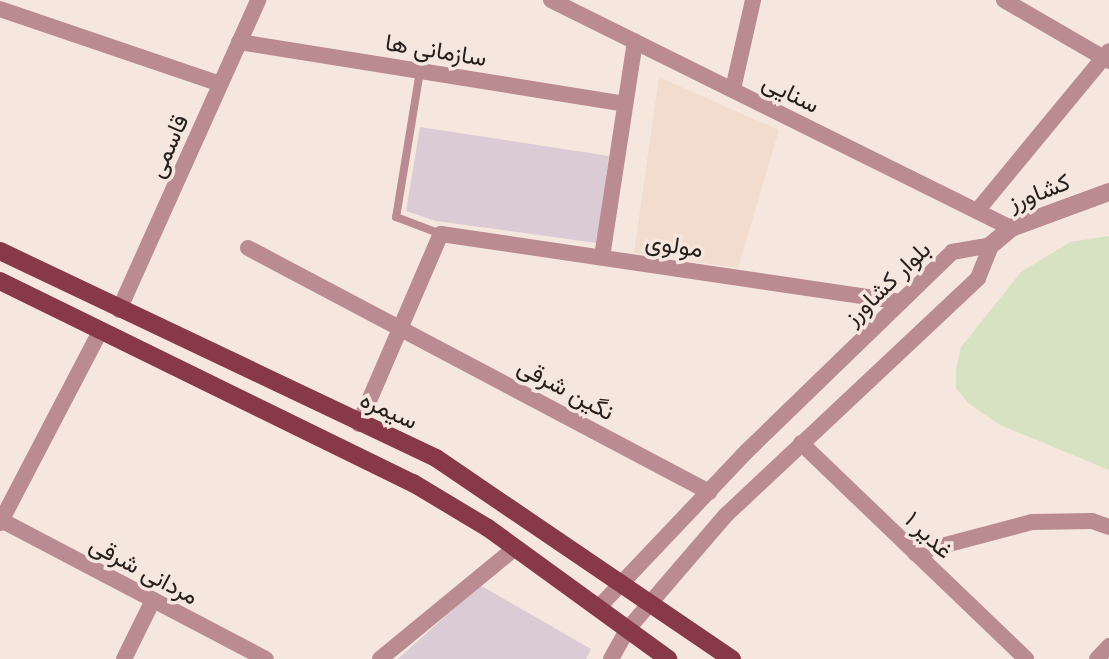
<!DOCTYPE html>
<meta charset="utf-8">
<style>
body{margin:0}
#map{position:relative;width:1109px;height:659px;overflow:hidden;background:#f6e7de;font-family:Raleway,Vazirmatn,sans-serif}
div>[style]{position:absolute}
.built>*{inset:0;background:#f2dcce}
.green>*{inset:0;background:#d6e2c1}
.building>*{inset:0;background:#dbcbd5}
.service>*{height:8px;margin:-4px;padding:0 4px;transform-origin:4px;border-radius:4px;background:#ba8b90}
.minor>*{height:16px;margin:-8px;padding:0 8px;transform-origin:8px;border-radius:8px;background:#ba8b90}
.tertiary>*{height:18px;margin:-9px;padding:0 9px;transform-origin:9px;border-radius:9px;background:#ba8b90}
.primary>*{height:18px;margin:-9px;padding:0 9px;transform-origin:9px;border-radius:9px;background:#883947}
span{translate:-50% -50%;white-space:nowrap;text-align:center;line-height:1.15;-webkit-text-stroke:7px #f6e7de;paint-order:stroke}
.street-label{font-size:24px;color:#25201d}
</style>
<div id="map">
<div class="built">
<div style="clip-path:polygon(659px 77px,779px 130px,738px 268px,634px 253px)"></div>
</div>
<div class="green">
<div style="clip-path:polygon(1109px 236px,1109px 470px,1000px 425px,968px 403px,956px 388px,956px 369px,961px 347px,1021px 272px,1070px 242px)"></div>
</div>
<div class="building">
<div style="clip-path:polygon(420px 127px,609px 156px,597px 243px,436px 221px,406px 211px)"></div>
<div style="clip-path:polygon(480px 585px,591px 649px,586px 659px,398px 659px)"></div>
</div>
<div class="service">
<div style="left:420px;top:71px;width:148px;rotate:99.3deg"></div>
<div style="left:396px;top:217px;width:48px;rotate:20.7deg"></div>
</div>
<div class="minor">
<div style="left:551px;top:0;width:513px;rotate:26.37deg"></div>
<div style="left:1004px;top:0;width:121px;rotate:30.2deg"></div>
<div style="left:0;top:9px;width:232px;rotate:18.8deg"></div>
<div style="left:239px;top:42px;width:391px;rotate:9.1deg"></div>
<div style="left:733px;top:89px;width:91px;rotate:-77.3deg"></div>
<div style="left:977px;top:211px;width:207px;rotate:-50.5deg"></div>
<div style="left:248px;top:248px;width:522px;rotate:27.89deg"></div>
<div style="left:602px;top:257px;width:218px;rotate:-81.3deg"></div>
<div style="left:119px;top:310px;width:340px;rotate:-65.8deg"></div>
<div style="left:359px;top:424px;width:207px;rotate:-66.7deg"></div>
<div style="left:441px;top:234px;width:465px;rotate:8.4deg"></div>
<div style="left:801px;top:443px;width:312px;rotate:43.8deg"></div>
<div style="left:1px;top:520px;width:299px;rotate:27.7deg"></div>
<div style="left:0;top:523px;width:218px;rotate:-62.4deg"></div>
<div style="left:915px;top:553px;width:121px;rotate:-14.8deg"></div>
<div style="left:1032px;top:522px;width:60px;rotate:-1deg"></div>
<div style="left:1092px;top:521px;width:18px;rotate:19deg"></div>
<div style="left:598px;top:608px;width:216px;rotate:-46.5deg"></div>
<div style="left:747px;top:451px;width:286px;rotate:-44.1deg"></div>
<div style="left:952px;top:252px;width:40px;rotate:-10deg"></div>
<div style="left:124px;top:659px;width:66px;rotate:-63.8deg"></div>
<div style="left:380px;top:659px;width:175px;rotate:-39.4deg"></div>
<div style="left:611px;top:659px;width:33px;rotate:-61deg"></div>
<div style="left:627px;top:630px;width:152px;rotate:-49.3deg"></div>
<div style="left:726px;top:515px;width:346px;rotate:-43.2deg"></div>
<div style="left:978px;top:278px;width:35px;rotate:-68deg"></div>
<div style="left:1097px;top:659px;width:18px;rotate:-47deg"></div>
</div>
<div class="tertiary">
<div style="left:991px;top:245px;width:26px;rotate:-40deg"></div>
<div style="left:1011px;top:228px;width:104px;rotate:-20.2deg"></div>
</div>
<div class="primary">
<div style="left:0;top:251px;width:483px;rotate:25.4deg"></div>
<div style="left:436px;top:458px;width:358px;rotate:34.2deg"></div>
<div style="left:0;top:281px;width:460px;rotate:26.1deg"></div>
<div style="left:413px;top:483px;width:87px;rotate:31deg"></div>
<div style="left:488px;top:528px;width:223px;rotate:36deg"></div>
</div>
<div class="street-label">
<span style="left:436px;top:50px;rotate:9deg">سازمانی ها</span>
<span style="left:791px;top:93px;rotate:26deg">سنایی</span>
<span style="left:168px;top:146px;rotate:-66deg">قاسمی</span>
<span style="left:1039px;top:192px;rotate:-21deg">کشاورز</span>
<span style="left:674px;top:245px;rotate:8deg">مولوی</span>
<span style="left:887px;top:283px;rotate:-44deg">بلوار کشاورز</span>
<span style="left:566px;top:389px;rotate:28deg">نگین شرقی</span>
<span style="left:389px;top:410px;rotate:24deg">سیمره</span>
<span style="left:929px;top:535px;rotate:44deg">غدیر ۱</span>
<span style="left:144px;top:570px;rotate:28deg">مردانی شرقی</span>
</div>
</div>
